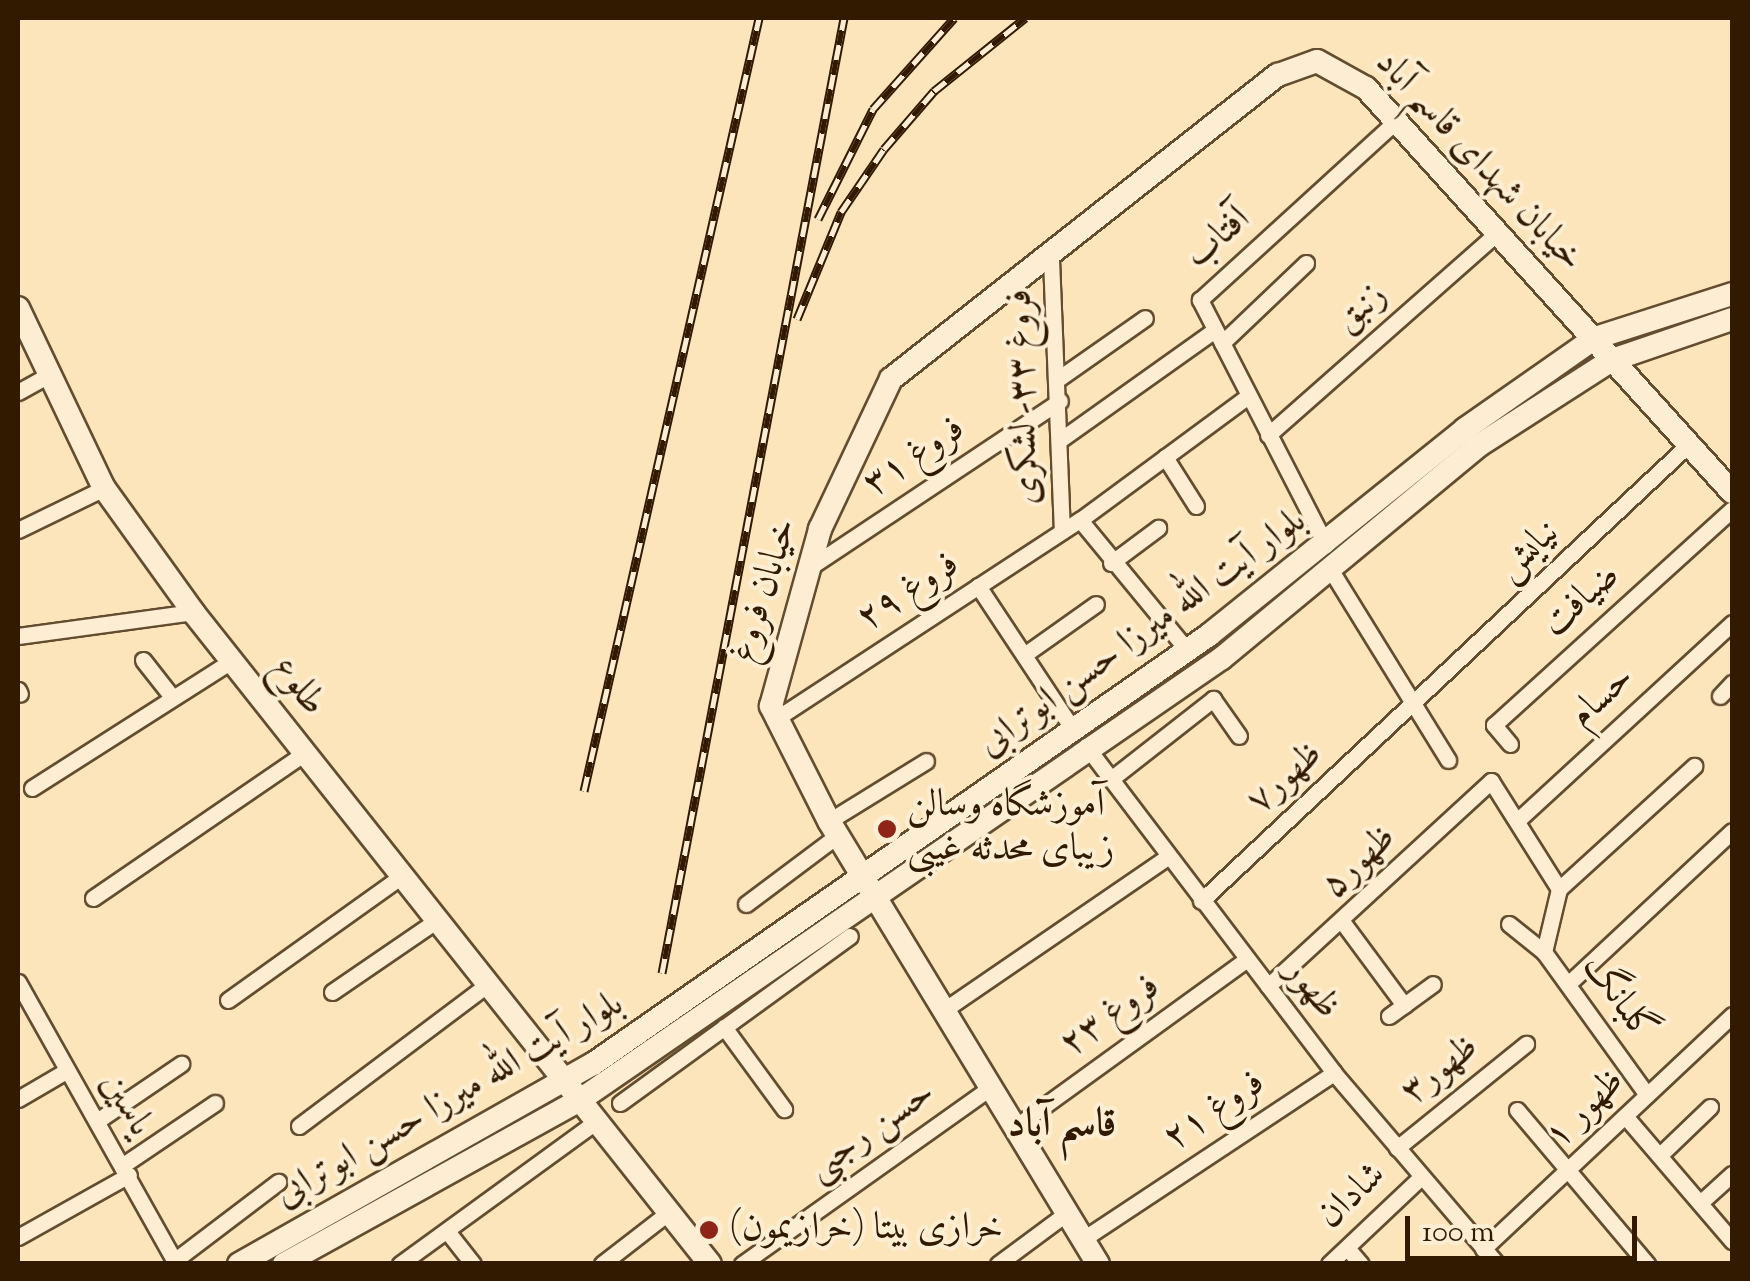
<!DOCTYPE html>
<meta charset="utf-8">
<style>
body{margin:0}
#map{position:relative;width:1750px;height:1281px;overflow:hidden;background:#fce5bb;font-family:"Sorts Mill Goudy",Amiri,serif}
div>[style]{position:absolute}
.roads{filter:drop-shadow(2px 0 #644d2f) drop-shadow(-2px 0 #644d2f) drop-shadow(0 2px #644d2f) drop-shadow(0 -2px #644d2f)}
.street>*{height:15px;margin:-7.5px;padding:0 7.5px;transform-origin:7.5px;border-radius:7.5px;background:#fdeed3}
.secondary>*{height:22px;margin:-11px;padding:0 11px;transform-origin:11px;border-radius:11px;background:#fdeed3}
.rail>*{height:9px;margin-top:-4.5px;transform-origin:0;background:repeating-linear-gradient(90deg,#fdeed3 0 15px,#321a00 0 30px);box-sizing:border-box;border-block:2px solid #321a00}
.dots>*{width:28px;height:28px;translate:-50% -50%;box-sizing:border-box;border:5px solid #fdeed3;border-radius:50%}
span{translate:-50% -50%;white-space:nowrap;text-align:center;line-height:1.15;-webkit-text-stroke:8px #fdeed3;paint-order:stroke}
.street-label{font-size:38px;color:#321a00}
.poi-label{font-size:38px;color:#321a00}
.left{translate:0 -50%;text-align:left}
.neighbourhood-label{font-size:40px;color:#321a00;font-weight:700}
.frame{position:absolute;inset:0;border:20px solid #321a00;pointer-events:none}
.scale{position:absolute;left:1405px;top:1216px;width:232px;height:45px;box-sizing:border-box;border:5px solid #321a00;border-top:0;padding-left:12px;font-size:30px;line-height:35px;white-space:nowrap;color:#321a00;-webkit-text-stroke:8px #fdeed3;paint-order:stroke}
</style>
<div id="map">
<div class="roads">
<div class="street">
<div style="left:1051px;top:259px;width:272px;rotate:87.7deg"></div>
<div style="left:1222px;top:343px;width:116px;rotate:-43.6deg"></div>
<div style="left:1058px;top:379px;width:106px;rotate:-35deg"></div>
<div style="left:18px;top:392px;width:35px;rotate:-29deg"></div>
<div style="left:1268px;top:435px;width:307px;rotate:-41.4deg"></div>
<div style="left:1060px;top:440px;width:190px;rotate:-35.4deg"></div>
<div style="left:1165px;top:457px;width:58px;rotate:57.7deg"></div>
<div style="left:1080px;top:520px;width:170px;rotate:50.5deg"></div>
<div style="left:18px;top:530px;width:96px;rotate:-26deg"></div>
<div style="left:1326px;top:545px;width:276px;rotate:-117.2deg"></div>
<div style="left:1200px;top:300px;width:265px;rotate:-42.4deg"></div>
<div style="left:1111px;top:563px;width:59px;rotate:-36.7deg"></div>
<div style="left:810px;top:567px;width:300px;rotate:-33.6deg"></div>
<div style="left:1332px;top:572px;width:221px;rotate:58.3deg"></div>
<div style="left:978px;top:586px;width:174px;rotate:56.5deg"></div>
<div style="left:18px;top:636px;width:177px;rotate:-7.8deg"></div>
<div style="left:1024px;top:655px;width:88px;rotate:-35.3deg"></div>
<div style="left:143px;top:660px;width:47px;rotate:51.9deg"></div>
<div style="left:18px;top:690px;width:4px;rotate:63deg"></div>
<div style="left:1720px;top:696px;width:18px;rotate:-47deg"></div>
<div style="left:774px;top:720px;width:366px;rotate:-33.2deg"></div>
<div style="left:1080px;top:520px;width:209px;rotate:-36.4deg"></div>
<div style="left:1510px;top:744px;width:25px;rotate:-130deg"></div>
<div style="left:1494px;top:725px;width:321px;rotate:-42.2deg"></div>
<div style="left:1086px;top:746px;width:410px;rotate:52.8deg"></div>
<div style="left:1334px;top:1073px;width:251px;rotate:49.5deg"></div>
<div style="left:1111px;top:779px;width:130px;rotate:-38.1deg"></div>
<div style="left:1213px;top:699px;width:45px;rotate:54.9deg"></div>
<div style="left:32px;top:788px;width:236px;rotate:-32.5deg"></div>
<div style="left:1518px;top:820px;width:291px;rotate:-42.6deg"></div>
<div style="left:829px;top:821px;width:114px;rotate:-31.7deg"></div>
<div style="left:1559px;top:889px;width:183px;rotate:-42.3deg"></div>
<div style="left:93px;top:898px;width:257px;rotate:-34.4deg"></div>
<div style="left:1201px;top:901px;width:669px;rotate:-43.12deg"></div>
<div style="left:746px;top:904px;width:115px;rotate:-36.9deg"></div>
<div style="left:1344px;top:924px;width:101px;rotate:53.5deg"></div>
<div style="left:1509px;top:924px;width:45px;rotate:38.7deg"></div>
<div style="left:18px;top:982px;width:323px;rotate:60.7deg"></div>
<div style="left:1568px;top:984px;width:224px;rotate:-43deg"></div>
<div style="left:1268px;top:986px;width:303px;rotate:-42.6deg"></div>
<div style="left:1491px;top:781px;width:128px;rotate:57.8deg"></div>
<div style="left:1559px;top:889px;width:65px;rotate:103.4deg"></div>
<div style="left:1544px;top:952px;width:176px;rotate:54.2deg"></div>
<div style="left:332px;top:992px;width:127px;rotate:-34.4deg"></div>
<div style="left:228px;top:1000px;width:214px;rotate:-35.5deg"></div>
<div style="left:944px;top:1010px;width:269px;rotate:-34.4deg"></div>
<div style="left:1389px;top:1016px;width:54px;rotate:-36deg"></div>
<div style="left:724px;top:1027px;width:102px;rotate:53.8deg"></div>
<div style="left:18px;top:1099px;width:56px;rotate:-30.3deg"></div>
<div style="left:620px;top:1103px;width:284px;rotate:-36deg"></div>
<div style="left:1517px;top:1110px;width:202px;rotate:49.8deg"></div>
<div style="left:1625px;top:1116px;width:165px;rotate:49.4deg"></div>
<div style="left:97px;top:1121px;width:102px;rotate:-34.2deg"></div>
<div style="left:299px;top:1126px;width:236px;rotate:-36.9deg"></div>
<div style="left:1015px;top:1127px;width:285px;rotate:-35.9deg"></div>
<div style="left:1397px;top:1148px;width:166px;rotate:-38.9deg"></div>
<div style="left:1661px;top:1154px;width:68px;rotate:-43.8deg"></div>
<div style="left:123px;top:1165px;width:111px;rotate:-34deg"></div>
<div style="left:1700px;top:1203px;width:43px;rotate:-42.2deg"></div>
<div style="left:447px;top:1231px;width:42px;rotate:51.8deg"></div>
<div style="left:18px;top:1237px;width:127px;rotate:-29.2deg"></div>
<div style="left:1083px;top:1239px;width:301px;rotate:-33.5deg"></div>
<div style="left:1347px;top:1248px;width:21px;rotate:49deg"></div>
<div style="left:1483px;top:1249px;width:342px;rotate:-43.2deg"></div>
<div style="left:174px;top:1261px;width:131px;rotate:-37.2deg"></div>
<div style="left:400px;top:1264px;width:243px;rotate:-36deg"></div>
<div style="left:602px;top:1264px;width:85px;rotate:-37.8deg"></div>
<div style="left:742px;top:1264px;width:305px;rotate:-35.4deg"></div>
<div style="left:998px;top:1264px;width:86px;rotate:-36.5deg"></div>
<div style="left:1329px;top:1264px;width:127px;rotate:-43.4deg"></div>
</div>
<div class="secondary">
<div style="left:18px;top:308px;width:199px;rotate:64.5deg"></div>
<div style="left:104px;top:488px;width:153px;rotate:54.3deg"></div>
<div style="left:193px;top:612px;width:832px;rotate:51.59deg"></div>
<div style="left:239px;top:1264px;width:407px;rotate:-29.5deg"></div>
<div style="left:593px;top:1064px;width:751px;rotate:-34.85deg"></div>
<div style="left:1209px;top:635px;width:329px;rotate:-38.8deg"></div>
<div style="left:1465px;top:429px;width:159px;rotate:-35deg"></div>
<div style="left:1595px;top:338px;width:144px;rotate:-17.8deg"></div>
<div style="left:284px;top:1264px;width:338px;rotate:-29deg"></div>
<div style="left:580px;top:1100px;width:779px;rotate:-34.55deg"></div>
<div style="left:1222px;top:658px;width:336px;rotate:-39.6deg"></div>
<div style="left:1481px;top:444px;width:156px;rotate:-32.7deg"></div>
<div style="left:1612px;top:360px;width:127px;rotate:-18.9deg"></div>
<div style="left:1098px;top:1264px;width:518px;rotate:-121.27deg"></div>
<div style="left:829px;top:821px;width:129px;rotate:-116.8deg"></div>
<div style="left:771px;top:706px;width:184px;rotate:-74.5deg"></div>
<div style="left:820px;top:529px;width:166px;rotate:-64.7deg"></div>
<div style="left:891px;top:379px;width:492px;rotate:-38.2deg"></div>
<div style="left:1278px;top:75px;width:41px;rotate:-19.7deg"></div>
<div style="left:1317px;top:61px;width:56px;rotate:28.9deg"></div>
<div style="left:1366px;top:88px;width:545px;rotate:47.83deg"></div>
</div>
</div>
<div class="rail">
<div style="left:818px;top:219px;width:123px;rotate:-63.4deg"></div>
<div style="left:873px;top:109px;width:122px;rotate:-48.3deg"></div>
<div style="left:797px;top:319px;width:116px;rotate:-67.6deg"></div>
<div style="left:841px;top:212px;width:76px;rotate:-55.7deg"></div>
<div style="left:884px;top:149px;width:77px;rotate:-49.2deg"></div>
<div style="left:934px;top:91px;width:117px;rotate:-38.7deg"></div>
<div style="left:584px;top:791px;width:793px;rotate:-77.24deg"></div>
<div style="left:662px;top:973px;width:972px;rotate:-79.21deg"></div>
</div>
<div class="dots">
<div style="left:887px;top:829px;background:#8f2418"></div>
<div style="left:709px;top:1230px;background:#8f2418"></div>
</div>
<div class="street-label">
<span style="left:1478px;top:162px;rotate:47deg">خیابان شهدای قاسم آباد</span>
<span style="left:1219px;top:239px;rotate:-42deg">آفتاب</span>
<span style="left:1362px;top:309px;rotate:-41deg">زنبق</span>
<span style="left:1025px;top:397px;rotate:-92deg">فروغ ۳۳- لشکری</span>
<span style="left:915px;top:458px;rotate:-34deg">فروغ ۳۱</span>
<span style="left:1529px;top:552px;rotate:-44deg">نيايش</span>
<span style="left:766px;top:591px;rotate:-73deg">خیابان فروغ</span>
<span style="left:909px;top:593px;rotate:-33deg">فروغ ۲۹</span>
<span style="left:1582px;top:601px;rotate:-42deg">ضیافت</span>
<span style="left:1143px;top:634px;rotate:-36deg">بلوار آیت الله میرزا حسن ابوترابی</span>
<span style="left:297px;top:687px;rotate:52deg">طلوع</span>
<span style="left:1603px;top:698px;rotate:-43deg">حسام</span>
<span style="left:1286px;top:779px;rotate:-42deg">ظهور۷</span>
<span style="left:1360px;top:863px;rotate:-44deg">ظهور۵</span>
<span style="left:1311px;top:990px;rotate:52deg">ظهور</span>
<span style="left:1618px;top:999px;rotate:54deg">گلبانگ</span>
<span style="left:1111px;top:1017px;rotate:-36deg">فروغ ۲۳</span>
<span style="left:1441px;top:1071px;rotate:-39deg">ظهور۳</span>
<span style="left:450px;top:1101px;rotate:-30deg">بلوار آیت الله میرزا حسن ابوترابی</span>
<span style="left:125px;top:1105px;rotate:59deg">یاسین</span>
<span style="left:1586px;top:1110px;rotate:-45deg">ظهور ۱</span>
<span style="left:1215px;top:1112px;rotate:-34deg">فروغ ۲۱</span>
<span style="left:872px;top:1132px;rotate:-35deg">حسن رجبی</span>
<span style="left:1353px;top:1197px;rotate:-43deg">شادان</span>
</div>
<div class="poi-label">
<span class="left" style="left:907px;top:829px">آموزشگاه وسالن<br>زیبای محدثه غیبی</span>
<span class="left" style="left:729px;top:1230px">خرازی بیتا (خرازیمون)</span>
</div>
<div class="neighbourhood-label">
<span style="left:1062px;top:1126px">قاسم آباد</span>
</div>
<div class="frame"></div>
<div class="scale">100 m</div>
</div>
